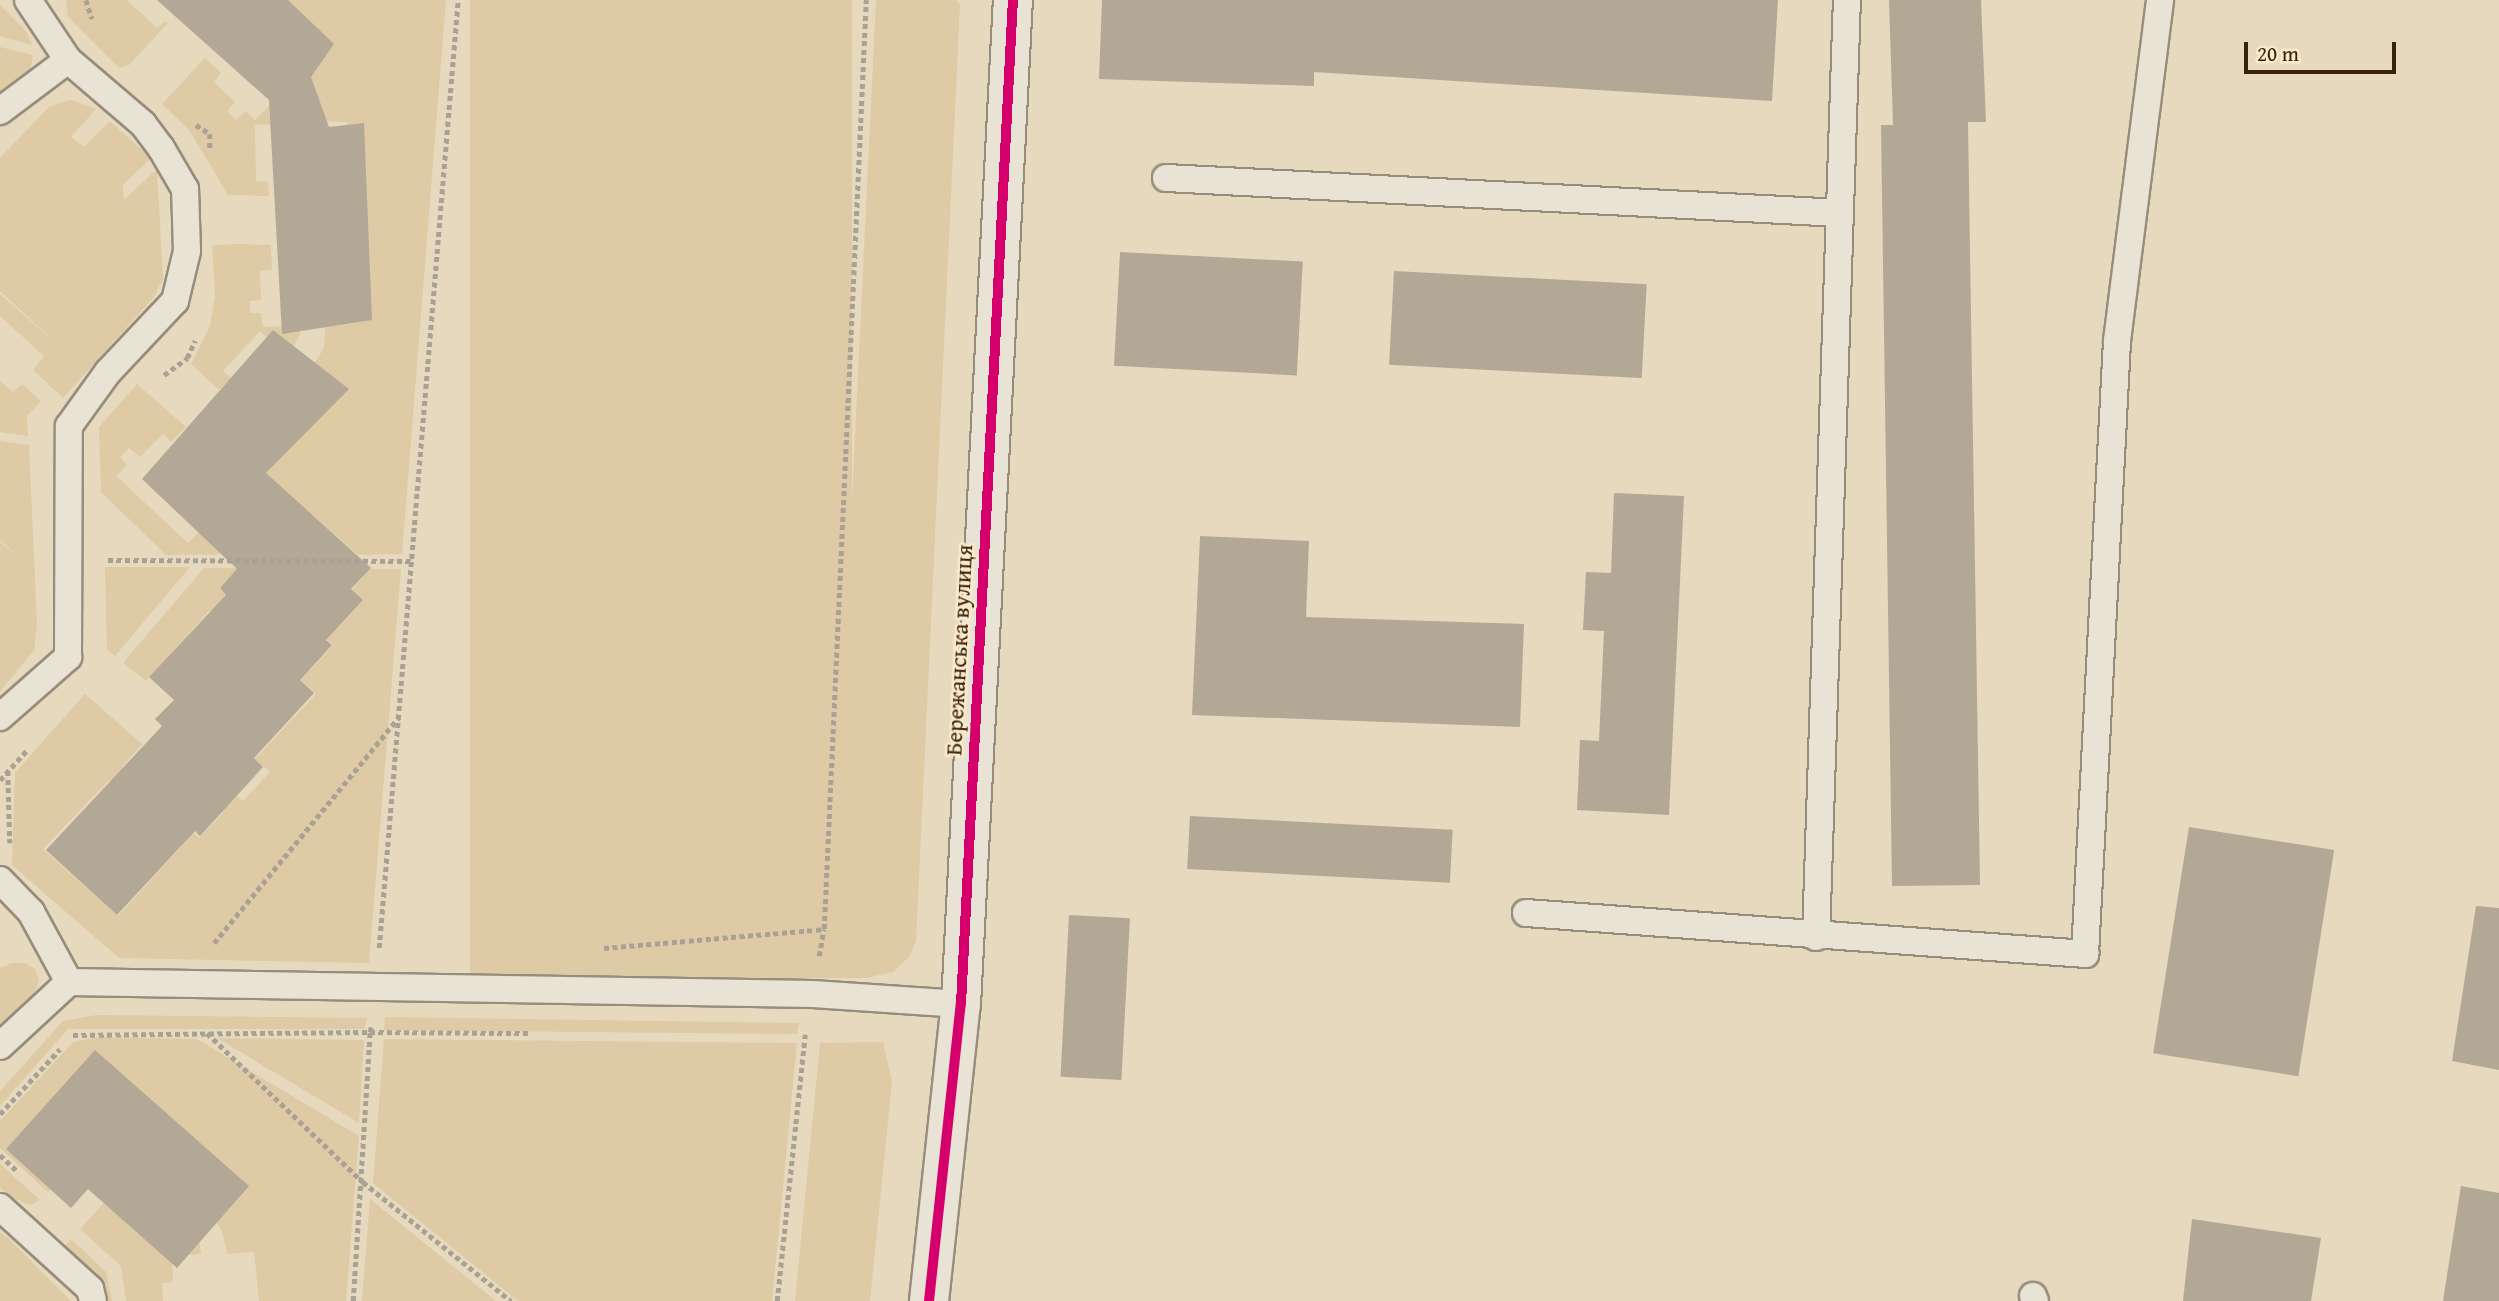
<!DOCTYPE html>
<meta charset="utf-8">
<style>
body{margin:0}
#map{position:relative;width:2499px;height:1301px;overflow:hidden;background:#e6d9be;font-family:"Gentium Book Plus",serif}
div>[style]{position:absolute}
.green>*{inset:0;background:#decba5;transform-origin:0 0}
.building>*{inset:0;background:#b2a895;transform-origin:0 0}
.path>*{height:4.5px;margin-top:-2.25px;transform-origin:0;background:repeating-linear-gradient(90deg,#a9a194 0 5px,transparent 0 8.5px)}
.roads{filter:drop-shadow(2px 0 #978d7b) drop-shadow(-2px 0 #978d7b) drop-shadow(0 2px #978d7b) drop-shadow(0 -2px #978d7b)}
.lane>*{height:26px;margin:-13px;padding:0 13px;transform-origin:13px;border-radius:13px;background:#e9e3d6}
.secondary>*{height:38px;margin:-19px;padding:0 19px;transform-origin:19px;border-radius:19px;background:#e9e3d6}
.cycleway>*{height:10px;margin:-5px;padding:0 5px;transform-origin:5px;border-radius:5px;background:#d6006c}
span{translate:-50% -50%;white-space:nowrap;text-align:center;line-height:1.15;-webkit-text-stroke:5px #faeaca;paint-order:stroke}
.street-label{font-size:23px;color:#39220b}
.scale{position:absolute;left:2244px;top:42px;width:152px;height:32px;box-sizing:border-box;border:4px solid #39220b;border-top:0;padding-left:9px;font-size:21px;line-height:24px;white-space:nowrap;color:#39220b;-webkit-text-stroke:5px #faeaca;paint-order:stroke}
</style>
<div id="map">
<div class="green">
<div style="clip-path:polygon(66px 0,127px 0,157px 28px,165px 21px,168px 23px,129px 65px,119px 68px,68px 17px)"></div>
<div style="clip-path:polygon(270px 0,446px 0,402px 554px,358px 555px,313px 515px,265px 554px,166px 555px,101px 492px,99px 427px,137px 384px,186px 427px,171px 442px,163px 434px,140px 457px,129px 448px,120px 457px,127px 465px,116px 476px,188px 543px,207px 524px,308px 373px,324px 348px,325px 327px,356px 323px,347px 122px,320px 121px)"></div>
<div style="left:470px;top:0;width:382px;height:978px"></div>
<div style="clip-path:polygon(876px 0,956px 0,960px 5px,916px 941px,910px 956px,893px 972px,866px 978px,829px 978px)"></div>
<div style="clip-path:polygon(0 5px,26px 31px,32px 45px,0 36px)"></div>
<div style="clip-path:polygon(0 47px,33px 55px,30px 71px,11px 92px,0 92px)"></div>
<div style="clip-path:polygon(205px 58px,221px 73px,214px 82px,235px 102px,227px 111px,236px 120px,246px 111px,255px 120px,281px 94px,294px 123px,255px 125px,256px 181px,268px 182px,269px 196px,228px 195px,190px 131px,162px 104px)"></div>
<div style="clip-path:polygon(71px 100px,96px 109px,71px 137px,84px 147px,110px 121px,151px 158px,123px 185px,124px 200px,157px 169px,163px 279px,154px 297px,63px 398px,33px 370px,44px 356px,0 316px,0 294px,59px 346px,0 291px,0 158px,50px 106px)"></div>
<div style="clip-path:polygon(240px 244px,271px 245px,272px 270px,260px 271px,261px 300px,250px 301px,250px 313px,261px 313px,263px 327px,301px 326px,300px 334px,289px 356px,260px 331px,223px 371px,231px 378px,219px 390px,191px 364px,210px 326px,215px 296px,212px 245px)"></div>
<div style="clip-path:polygon(0 381px,13px 392px,22px 384px,41px 401px,27px 416px,28px 436px,0 432px)"></div>
<div style="clip-path:polygon(0 441px,29px 445px,37px 624px,34px 650px,0 692px,0 542px,20px 558px,0 540px)"></div>
<div style="clip-path:polygon(105px 567px,190px 567px,115px 656px,107px 649px)"></div>
<div style="clip-path:polygon(204px 568px,240px 568px,220px 587px,235px 604px,219px 619px,209px 611px,146px 681px,123px 663px)"></div>
<div style="clip-path:polygon(370px 569px,401px 569px,369px 963px,119px 958px,12px 865px,15px 773px,85px 694px,142px 744px,122px 767px,127px 771px,116px 785px,109px 780px,43px 849px,118px 916px,182px 846px,178px 842px,189px 829px,199px 838px,223px 813px,214px 803px,227px 788px,243px 801px,270px 772px,255px 759px,316px 694px,293px 673px,302px 664px,310px 670px,333px 645px,317px 630px,329px 617px,340px 626px,363px 600px,352px 590px)"></div>
<div style="clip-path:polygon(12px 963px,26px 963px,35px 969px,39px 981px,30px 1004px,0 1034px,0 968px)"></div>
<div style="clip-path:polygon(97px 1015px,367px 1018px,364px 1029px,68px 1029px,0 1106px,0 1091px,63px 1021px)"></div>
<div style="clip-path:polygon(385px 1017px,799px 1023px,797px 1034px,384px 1030px)"></div>
<div style="clip-path:polygon(98px 1037px,197px 1039px,359px 1136px,346px 1301px,259px 1301px,254px 1252px,227px 1254px,222px 1230px,204px 1207px,76px 1162px,48px 1192px,0 1148px,0 1121px,73px 1042px)"></div>
<div style="clip-path:polygon(217px 1038px,364px 1040px,359px 1123px)"></div>
<div style="clip-path:polygon(384px 1039px,797px 1043px,772px 1301px,518px 1301px,373px 1183px)"></div>
<div style="clip-path:polygon(883px 1042px,892px 1082px,870px 1301px,795px 1301px,820px 1043px)"></div>
<div style="clip-path:polygon(0 1164px,40px 1200px,30px 1205px,10px 1197px,0 1187px)"></div>
<div style="clip-path:polygon(112px 1194px,199px 1239px,201px 1254px,172px 1256px,173px 1282px,162px 1283px,163px 1301px,126px 1301px,121px 1266px,80px 1229px)"></div>
<div style="clip-path:polygon(370px 1199px,496px 1301px,362px 1301px)"></div>
<div style="clip-path:polygon(0 1233px,8px 1238px,71px 1301px,0 1301px)"></div>
<div style="clip-path:polygon(71px 1239px,106px 1272px,112px 1301px,104px 1301px,98px 1278px,64px 1247px)"></div>
</div>
<div class="building">
<div style="clip-path:polygon(157px 0,288px 0,334px 44px,311px 77px,329px 127px,364px 123px,372px 320px,282px 334px,269px 100px)"></div>
<div style="clip-path:polygon(1102px 0,1778px 0,1772px 101px,1314px 72px,1314px 86px,1099px 79px)"></div>
<div style="clip-path:polygon(1889px 0,1981px 0,1986px 122px,1968px 122px,1980px 885px,1892px 886px,1881px 125px,1893px 125px)"></div>
<div style="left:1120px;top:252px;width:183px;height:114px;rotate:3deg"></div>
<div style="left:1394px;top:271px;width:253px;height:94px;rotate:3deg"></div>
<div style="clip-path:polygon(273px 330px,349px 389px,266px 473px,371px 568px,351px 589px,363px 600px,326px 640px,332px 645px,300px 680px,314px 693px,254px 758px,263px 767px,200px 836px,195px 831px,117px 915px,46px 850px,162px 726px,155px 719px,174px 700px,149px 677px,226px 595px,220px 588px,237px 569px,142px 479px)"></div>
<div style="clip-path:polygon(1614px 493px,1684px 496px,1669px 815px,1577px 810px,1580px 740px,1599px 741px,1604px 631px,1583px 630px,1586px 572px,1611px 573px)"></div>
<div style="clip-path:polygon(1200px 536px,1309px 541px,1306px 617px,1524px 624px,1520px 727px,1192px 715px)"></div>
<div style="left:1190px;top:816px;width:263px;height:53px;rotate:3deg"></div>
<div style="left:2189px;top:827px;width:147px;height:229px;rotate:9deg"></div>
<div style="clip-path:polygon(2476px 906px,2499px 908px,2499px 1070px,2452px 1061px)"></div>
<div style="left:1069px;top:915px;width:61px;height:162px;rotate:3deg"></div>
<div style="clip-path:polygon(95px 1050px,249px 1186px,177px 1268px,88px 1189px,71px 1208px,6px 1149px)"></div>
<div style="clip-path:polygon(2461px 1186px,2499px 1193px,2499px 1301px,2443px 1301px)"></div>
<div style="clip-path:polygon(2192px 1219px,2321px 1238px,2311px 1301px,2183px 1301px)"></div>
</div>
<div class="path">
<div style="left:86px;top:0;width:20px;rotate:72deg"></div>
<div style="left:196px;top:125px;width:17px;rotate:33deg"></div>
<div style="left:210px;top:134px;width:16px;rotate:90deg"></div>
<div style="left:164px;top:375px;width:29px;rotate:-36deg"></div>
<div style="left:187px;top:358px;width:19px;rotate:-65deg"></div>
<div style="left:108px;top:560px;width:304px;rotate:0.2deg"></div>
<div style="left:8px;top:771px;width:72px;rotate:88.4deg"></div>
<div style="left:0;top:780px;width:42px;rotate:-47.9deg"></div>
<div style="left:214px;top:943px;width:292px;rotate:-50.7deg"></div>
<div style="left:379px;top:948px;width:951px;rotate:-85.24deg"></div>
<div style="left:604px;top:948px;width:221px;rotate:-4.9deg"></div>
<div style="left:824px;top:929px;width:930px;rotate:-87.41deg"></div>
<div style="left:819px;top:956px;width:27px;rotate:-80deg"></div>
<div style="left:207px;top:1033px;width:216px;rotate:43.7deg"></div>
<div style="left:363px;top:1182px;width:190px;rotate:38.8deg"></div>
<div style="left:73px;top:1035px;width:297px;rotate:-0.6deg"></div>
<div style="left:370px;top:1032px;width:5px;rotate:-79deg"></div>
<div style="left:0;top:1114px;width:88px;rotate:-47.3deg"></div>
<div style="left:0;top:1155px;width:22px;rotate:43deg"></div>
<div style="left:353px;top:1301px;width:270px;rotate:-86.4deg"></div>
<div style="left:370px;top:1032px;width:158px;rotate:0.4deg"></div>
<div style="left:777px;top:1301px;width:268px;rotate:-84deg"></div>
</div>
<div class="roads">
<div class="lane">
<div style="left:0;top:111px;width:85px;rotate:-36.9deg"></div>
<div style="left:1166px;top:178px;width:675px;rotate:2.97deg"></div>
<div style="left:0;top:717px;width:91px;rotate:-41.4deg"></div>
<div style="left:68px;top:657px;width:231px;rotate:-89.8deg"></div>
<div style="left:69px;top:426px;width:67px;rotate:-54.2deg"></div>
<div style="left:108px;top:372px;width:98px;rotate:-46.7deg"></div>
<div style="left:175px;top:301px;width:51px;rotate:-76.5deg"></div>
<div style="left:187px;top:251px;width:62px;rotate:-91.8deg"></div>
<div style="left:185px;top:189px;width:48px;rotate:-120.3deg"></div>
<div style="left:161px;top:148px;width:30px;rotate:-127deg"></div>
<div style="left:143px;top:124px;width:99px;rotate:-139.5deg"></div>
<div style="left:68px;top:60px;width:72px;rotate:-123.7deg"></div>
<div style="left:0;top:880px;width:45px;rotate:45.9deg"></div>
<div style="left:31px;top:912px;width:80px;rotate:61.5deg"></div>
<div style="left:1526px;top:913px;width:561px;rotate:4.19deg"></div>
<div style="left:2085px;top:954px;width:614px;rotate:-87.01deg"></div>
<div style="left:2117px;top:341px;width:344px;rotate:-82.8deg"></div>
<div style="left:1816px;top:937px;width:938px;rotate:-88.11deg"></div>
<div style="left:0;top:1046px;width:94px;rotate:-42.8deg"></div>
<div style="left:69px;top:982px;width:744px;rotate:0.92deg"></div>
<div style="left:813px;top:994px;width:148px;rotate:3.9deg"></div>
<div style="left:0;top:1207px;width:122px;rotate:42.3deg"></div>
<div style="left:90px;top:1289px;width:12px;rotate:76deg"></div>
<div style="left:2033px;top:1296px;width:5px;rotate:68deg"></div>
</div>
<div class="secondary">
<div style="left:929px;top:1301px;width:299px;rotate:-83.9deg"></div>
<div style="left:961px;top:1004px;width:1005px;rotate:-87.04deg"></div>
</div>
</div>
<div class="cycleway">
<div style="left:929px;top:1301px;width:299px;rotate:-83.9deg"></div>
<div style="left:961px;top:1004px;width:1005px;rotate:-87.04deg"></div>
</div>
<div class="street-label">
<span style="left:959px;top:650px;rotate:-87deg">Бережанська вулиця</span>
</div>
<div class="scale">20 m</div>
</div>
